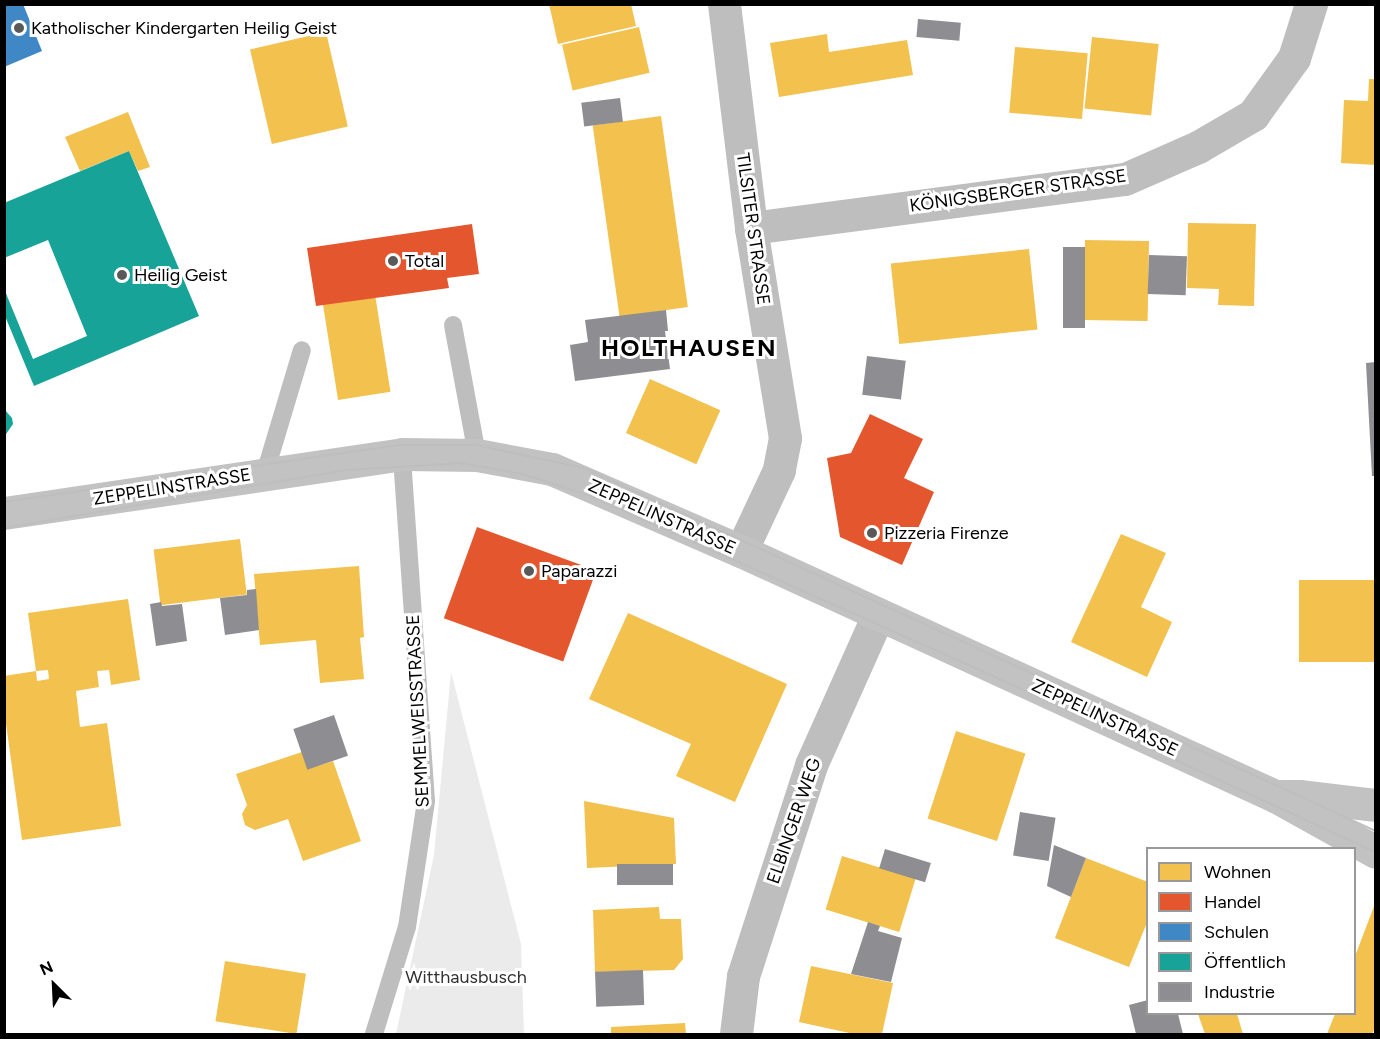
<!DOCTYPE html>
<meta charset="utf-8">
<style>
body{margin:0}
#map{position:relative;width:1380px;height:1039px;overflow:hidden;background:#fff;font-family:Figtree,sans-serif}
div>[style]{position:absolute}
.green>*{inset:0;background:#ebebeb}
.homes>*{inset:0;background:#f2c14e;transform-origin:0 0}
.shops>*{inset:0;background:#e4572e;transform-origin:0 0}
.schools>*{inset:0;background:#3f88c5}
.public>*{inset:0;background:#17a398}
.industry>*{inset:0;background:#8d8d92;transform-origin:0 0}
.service>*{height:18px;margin:-9px;padding:0 9px;transform-origin:9px;border-radius:9px;background:#bebebe}
.minor>*{height:33px;margin:-16.5px;padding:0 16.5px;transform-origin:16.5px;border-radius:16.5px;background:#bebebe}
.secondary>*{height:33px;margin:-16.5px;padding:0 16.5px;transform-origin:16.5px;border-radius:16.5px;background:#c2c2c2}
.tram>*{height:1.5px;margin:-0.75px;padding:0 0.75px;transform-origin:0.75px;border-radius:0.75px;background:#bebebe}
.dots>*{width:16px;height:16px;translate:-50% -50%;box-sizing:border-box;border:3px solid #fff;border-radius:50%}
span{translate:-50% -50%;white-space:nowrap;text-align:center;line-height:1.15;-webkit-text-stroke:6px #fff;paint-order:stroke}
.poi-label{font-size:18px;color:#000}
.left{translate:0 -50%;text-align:left}
.street-label{font-size:18px;color:#000}
.park-label{font-size:18px;color:#313131}
.district-label{font-size:24px;color:#000;font-weight:700;letter-spacing:1.5px}
.frame{position:absolute;inset:0;border:6px solid #000;pointer-events:none}
.legend{position:absolute;left:1146px;top:847px;width:210px;height:168px;box-sizing:border-box;background:#fff;border:2px solid #999;margin:0;padding:8px 10px;list-style:none;font-size:18px;color:#000}
.legend li{display:flex;align-items:center;gap:12px;height:30px}
.legend b{width:30px;border:2px solid #999}
.north{position:absolute;left:24px;top:955px;width:60px;height:60px;-webkit-text-stroke:4px #fff;paint-order:stroke;rotate:336deg;font-size:16px;font-weight:700;line-height:24px;text-align:center;color:#000}
.north::after{content:'';display:block;margin:auto;width:21px;height:27px;background:#000;clip-path:polygon(50% 0,100% 100%,50% 72%,0 100%)}
</style>
<div id="map">
<div class="green">
<div style="clip-path:polygon(451px 672px,521px 944px,524px 1034px,396px 1034px,434px 855px)"></div>
</div>
<div class="homes">
<div style="clip-path:polygon(549px 4px,631px 4px,636px 26px,558px 44px)"></div>
<div style="left:639px;top:27px;width:47px;height:79px;rotate:77deg"></div>
<div style="left:326px;top:32px;width:97px;height:78px;rotate:77deg"></div>
<div style="clip-path:polygon(827px 34px,829px 52px,907px 40px,913px 75px,779px 97px,770px 43px)"></div>
<div style="left:1092px;top:37px;width:67px;height:72px;rotate:6deg"></div>
<div style="left:1015px;top:47px;width:73px;height:66px;rotate:5deg"></div>
<div style="clip-path:polygon(1369px 79px,1376px 79px,1376px 165px,1341px 163px,1344px 100px,1368px 101px)"></div>
<div style="clip-path:polygon(128px 112px,150px 167px,138px 171px,129px 151px,80px 171px,65px 137px)"></div>
<div style="left:661px;top:116px;width:193px;height:69px;rotate:82deg"></div>
<div style="clip-path:polygon(1188px 223px,1256px 224px,1254px 306px,1218px 305px,1219px 289px,1187px 288px)"></div>
<div style="left:1085px;top:240px;width:64px;height:80px;rotate:1deg"></div>
<div style="left:1029px;top:249px;width:81px;height:139px;rotate:84deg"></div>
<div style="left:374px;top:288px;width:105px;height:53px;rotate:81deg"></div>
<div style="left:650px;top:379px;width:77px;height:59px;rotate:24deg"></div>
<div style="clip-path:polygon(1121px 534px,1166px 553px,1141px 607px,1172px 622px,1147px 677px,1071px 642px)"></div>
<div style="left:240px;top:539px;width:56px;height:87px;rotate:83deg"></div>
<div style="clip-path:polygon(359px 566px,364px 637px,360px 638px,364px 679px,320px 683px,316px 640px,260px 645px,254px 574px)"></div>
<div style="left:1376px;top:580px;width:82px;height:77px;rotate:90deg"></div>
<div style="clip-path:polygon(128px 599px,140px 680px,111px 685px,109px 670px,97px 671px,99px 687px,76px 691px,80px 727px,107px 723px,121px 826px,22px 840px,4px 709px,4px 676px,36px 671px,37px 681px,49px 679px,48px 670px,36px 671px,28px 613px)"></div>
<div style="clip-path:polygon(628px 613px,787px 684px,735px 802px,676px 776px,691px 744px,589px 699px)"></div>
<div style="left:956px;top:731px;width:73px;height:92px;rotate:18deg"></div>
<div style="clip-path:polygon(302px 752px,308px 769px,333px 761px,361px 841px,303px 861px,288px 819px,255px 830px,245px 825px,242px 814px,247px 805px,236px 774px)"></div>
<div style="clip-path:polygon(584px 801px,674px 818px,676px 864px,587px 868px)"></div>
<div style="left:842px;top:856px;width:77px;height:56px;rotate:17deg"></div>
<div style="clip-path:polygon(1086px 858px,1148px 882px,1148px 920px,1129px 967px,1055px 938px)"></div>
<div style="clip-path:polygon(1376px 901px,1376px 1026px,1372px 1034px,1327px 1034px,1335px 1014px,1354px 1014px,1354px 959px)"></div>
<div style="clip-path:polygon(659px 907px,660px 919px,681px 919px,683px 959px,674px 970px,595px 972px,593px 910px)"></div>
<div style="left:225px;top:961px;width:82px;height:61px;rotate:9deg"></div>
<div style="clip-path:polygon(811px 966px,893px 983px,882px 1034px,854px 1034px,799px 1022px)"></div>
<div style="clip-path:polygon(1198px 1014px,1237px 1014px,1243px 1034px,1205px 1034px)"></div>
<div style="clip-path:polygon(685px 1023px,686px 1034px,611px 1034px,611px 1027px)"></div>
</div>
<div class="shops">
<div style="clip-path:polygon(472px 224px,479px 274px,447px 278px,449px 288px,316px 306px,307px 248px)"></div>
<div style="clip-path:polygon(870px 414px,923px 439px,904px 478px,934px 492px,902px 565px,840px 537px,827px 458px,851px 453px)"></div>
<div style="left:477px;top:527px;width:127px;height:97px;rotate:20deg"></div>
</div>
<div class="schools">
<div style="clip-path:polygon(4px 4px,23px 4px,42px 51px,4px 67px)"></div>
</div>
<div class="public">
<div style="clip-path:polygon(129px 151px,199px 316px,34px 386px,5px 316px,5px 291px,33px 359px,87px 336px,48px 240px,4px 258px,4px 203px)"></div>
<div style="clip-path:polygon(4px 409px,12px 418px,13px 424px,4px 437px)"></div>
</div>
<div class="industry">
<div style="left:918px;top:19px;width:43px;height:18px;rotate:5deg"></div>
<div style="left:620px;top:98px;width:24px;height:39px;rotate:83deg"></div>
<div style="left:1063px;top:247px;width:22px;height:81px"></div>
<div style="left:1149px;top:255px;width:38px;height:39px;rotate:2deg"></div>
<div style="clip-path:polygon(666px 310px,668px 331px,665px 331px,670px 369px,575px 381px,570px 345px,588px 342px,585px 320px)"></div>
<div style="left:867px;top:356px;width:39px;height:39px;rotate:7deg"></div>
<div style="clip-path:polygon(1376px 362px,1376px 476px,1372px 476px,1366px 363px)"></div>
<div style="clip-path:polygon(256px 589px,259px 630px,225px 635px,220px 598px,247px 595px,247px 590px)"></div>
<div style="clip-path:polygon(161px 602px,162px 606px,182px 604px,187px 641px,156px 646px,150px 604px)"></div>
<div style="left:334px;top:715px;width:43px;height:43px;rotate:71deg"></div>
<div style="left:1020px;top:812px;width:36px;height:44px;rotate:9deg"></div>
<div style="clip-path:polygon(1054px 845px,1086px 858px,1071px 897px,1047px 886px)"></div>
<div style="left:885px;top:849px;width:48px;height:20px;rotate:17deg"></div>
<div style="left:673px;top:864px;width:21px;height:56px;rotate:90deg"></div>
<div style="clip-path:polygon(868px 922px,880px 926px,878px 931px,902px 938px,891px 982px,851px 974px)"></div>
<div style="left:643px;top:970px;width:35px;height:48px;rotate:88deg"></div>
<div style="clip-path:polygon(1148px 1000px,1148px 1014px,1178px 1014px,1183px 1034px,1136px 1034px,1129px 1005px)"></div>
</div>
<div class="service">
<div style="left:453px;top:325px;width:132px;rotate:79.5deg"></div>
<div style="left:265px;top:473px;width:128px;rotate:-73.3deg"></div>
<div style="left:374px;top:1034px;width:112px;rotate:-72.9deg"></div>
<div style="left:407px;top:927px;width:127px;rotate:-81.4deg"></div>
<div style="left:426px;top:801px;width:348px;rotate:-94deg"></div>
</div>
<div class="minor">
<div style="left:724px;top:4px;width:226px;rotate:83.1deg"></div>
<div style="left:751px;top:228px;width:213px;rotate:80.8deg"></div>
<div style="left:785px;top:438px;width:33px;rotate:101deg"></div>
<div style="left:779px;top:470px;width:89px;rotate:115.1deg"></div>
<div style="left:751px;top:228px;width:377px;rotate:-7.5deg"></div>
<div style="left:1125px;top:179px;width:80px;rotate:-23.7deg"></div>
<div style="left:1198px;top:147px;width:64px;rotate:-30.2deg"></div>
<div style="left:1253px;top:115px;width:70px;rotate:-54.3deg"></div>
<div style="left:1294px;top:58px;width:57px;rotate:-72.5deg"></div>
<div style="left:736px;top:1034px;width:58px;rotate:-83.1deg"></div>
<div style="left:743px;top:976px;width:222px;rotate:-72.1deg"></div>
<div style="left:811px;top:765px;width:164px;rotate:-65.9deg"></div>
</div>
<div class="secondary">
<div style="left:4px;top:513px;width:402px;rotate:-8.4deg"></div>
<div style="left:402px;top:454px;width:75px;rotate:0.8deg"></div>
<div style="left:477px;top:455px;width:76px;rotate:10.6deg"></div>
<div style="left:552px;top:469px;width:206px;rotate:23.5deg"></div>
<div style="left:741px;top:551px;width:588px;rotate:24.65deg"></div>
<div style="left:1275px;top:796px;width:115px;rotate:29deg"></div>
<div style="left:1282px;top:796px;width:17px"></div>
<div style="left:1299px;top:796px;width:78px;rotate:6.7deg"></div>
</div>
<div class="tram">
<div style="left:4px;top:502px;width:402px;rotate:-8.2deg"></div>
<div style="left:402px;top:445px;width:74px"></div>
<div style="left:476px;top:445px;width:110px;rotate:12deg"></div>
<div style="left:584px;top:468px;width:871px;rotate:24.62deg"></div>
<div style="left:4px;top:528px;width:348px;rotate:-9.6deg"></div>
<div style="left:347px;top:470px;width:114px;rotate:-3.5deg"></div>
<div style="left:461px;top:463px;width:63px;rotate:10.1deg"></div>
<div style="left:523px;top:474px;width:71px;rotate:17.9deg"></div>
<div style="left:591px;top:496px;width:440px;rotate:24.1deg"></div>
<div style="left:993px;top:676px;width:422px;rotate:24.7deg"></div>
</div>
<div class="dots">
<div style="left:19px;top:28px;background:#595959"></div>
<div style="left:393px;top:261px;background:#595959"></div>
<div style="left:122px;top:275px;background:#595959"></div>
<div style="left:872px;top:533px;background:#595959"></div>
<div style="left:529px;top:571px;background:#595959"></div>
</div>
<div class="poi-label">
<span class="left" style="left:31px;top:28px">Katholischer Kindergarten Heilig Geist</span>
<span class="left" style="left:405px;top:261px">Total</span>
<span class="left" style="left:134px;top:275px">Heilig Geist</span>
<span class="left" style="left:884px;top:533px">Pizzeria Firenze</span>
<span class="left" style="left:541px;top:571px">Paparazzi</span>
</div>
<div class="street-label">
<span style="left:1018px;top:191px;rotate:-8deg">KÖNIGSBERGER STRASSE</span>
<span style="left:753px;top:229px;rotate:82deg">TILSITER STRASSE</span>
<span style="left:172px;top:487px;rotate:-9deg">ZEPPELINSTRASSE</span>
<span style="left:662px;top:517px;rotate:24deg">ZEPPELINSTRASSE</span>
<span style="left:418px;top:711px;rotate:-93deg">SEMMELWEISSTRASSE</span>
<span style="left:1105px;top:718px;rotate:25deg">ZEPPELINSTRASSE</span>
<span style="left:794px;top:821px;rotate:-71deg">ELBINGER WEG</span>
</div>
<div class="park-label">
<span style="left:466px;top:977px">Witthausbusch</span>
</div>
<div class="district-label">
<span style="left:689px;top:348px">HOLTHAUSEN</span>
</div>
<div class="frame"></div>
<ul class="legend">
<li><b style="height:16px;background:#f2c14e"></b>Wohnen</li>
<li><b style="height:16px;background:#e4572e"></b>Handel</li>
<li><b style="height:16px;background:#3f88c5"></b>Schulen</li>
<li><b style="height:16px;background:#17a398"></b>Öffentlich</li>
<li><b style="height:16px;background:#8d8d92"></b>Industrie</li>
</ul>
<div class="north">N</div>
</div>
